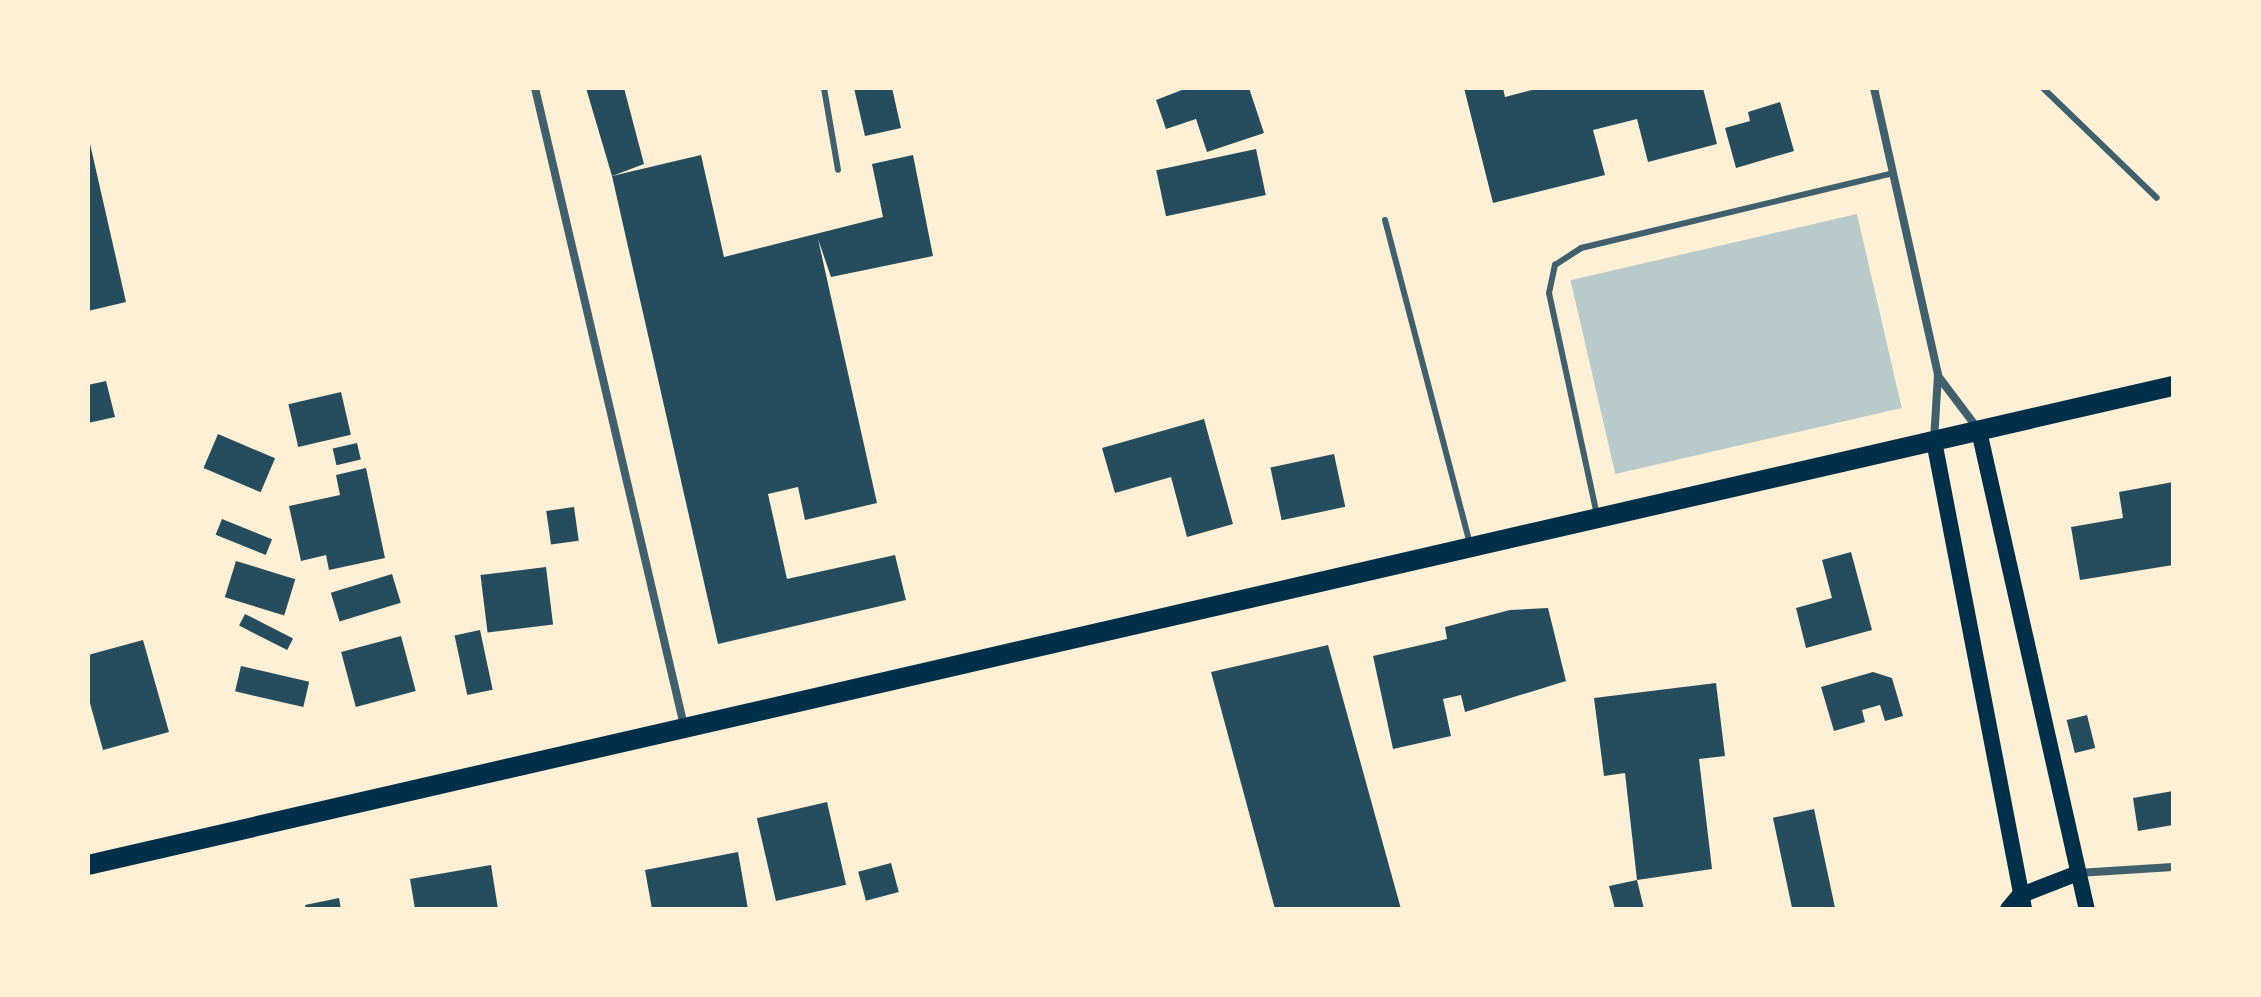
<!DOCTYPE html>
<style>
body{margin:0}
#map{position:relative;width:2261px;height:997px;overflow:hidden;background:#fdf0d5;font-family:Lato,sans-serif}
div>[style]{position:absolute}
.green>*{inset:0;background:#b9caca;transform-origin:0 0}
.building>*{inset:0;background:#264d5e;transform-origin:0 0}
.service>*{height:6px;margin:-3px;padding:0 3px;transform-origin:3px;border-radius:3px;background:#3f606c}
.minor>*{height:8px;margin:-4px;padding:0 4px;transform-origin:4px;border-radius:4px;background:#3f606c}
.secondary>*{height:16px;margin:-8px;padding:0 8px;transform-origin:8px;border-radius:8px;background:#003049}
.primary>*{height:20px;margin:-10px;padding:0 10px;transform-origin:10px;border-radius:10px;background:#003049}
span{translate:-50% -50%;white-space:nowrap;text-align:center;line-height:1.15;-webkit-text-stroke:6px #fdf0d5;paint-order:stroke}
.frame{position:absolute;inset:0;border:90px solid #fdf0d5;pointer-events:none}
</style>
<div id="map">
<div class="green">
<div style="left:1857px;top:214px;width:199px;height:294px;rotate:77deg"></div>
</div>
<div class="building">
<div style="clip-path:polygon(586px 88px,624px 88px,644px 164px,612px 176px)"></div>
<div style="clip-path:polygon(854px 88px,892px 88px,901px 128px,865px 136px)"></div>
<div style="clip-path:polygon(1187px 88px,1249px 88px,1264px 133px,1207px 152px,1196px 119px,1166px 129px,1156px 100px)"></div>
<div style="clip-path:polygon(1464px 88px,1503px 88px,1505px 97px,1540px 88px,1703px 88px,1717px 144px,1648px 162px,1637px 119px,1593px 130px,1605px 175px,1493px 203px)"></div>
<div style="clip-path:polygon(1780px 102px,1794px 151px,1736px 168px,1725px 128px,1750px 121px,1748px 112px)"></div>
<div style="clip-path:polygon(88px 135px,126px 302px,88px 311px)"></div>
<div style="left:1256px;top:149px;width:47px;height:102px;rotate:78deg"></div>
<div style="clip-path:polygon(701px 155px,724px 257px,883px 217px,872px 164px,913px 155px,933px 256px,831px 277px,818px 239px,877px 503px,805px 520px,798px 487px,768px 494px,787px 579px,895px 555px,906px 600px,718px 644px,612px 176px)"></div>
<div style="clip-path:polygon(106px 381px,115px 417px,88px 423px,88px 385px)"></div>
<div style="left:341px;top:392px;width:44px;height:54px;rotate:77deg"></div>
<div style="clip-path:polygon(1204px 419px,1233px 524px,1187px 537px,1171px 477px,1115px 493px,1102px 448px)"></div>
<div style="left:218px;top:434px;width:62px;height:37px;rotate:23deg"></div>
<div style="left:357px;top:443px;width:17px;height:25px;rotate:77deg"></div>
<div style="left:1334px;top:454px;width:54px;height:65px;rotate:78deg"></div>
<div style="clip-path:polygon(366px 468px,385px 558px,329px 570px,326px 555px,301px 561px,289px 506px,340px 495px,336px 475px)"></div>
<div style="clip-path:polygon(2173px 482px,2173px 565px,2080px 580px,2071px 527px,2123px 518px,2119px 492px)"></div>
<div style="left:574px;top:507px;width:34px;height:28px;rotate:82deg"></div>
<div style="left:222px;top:519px;width:54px;height:17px;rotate:22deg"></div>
<div style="clip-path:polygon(1851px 552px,1872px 630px,1806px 648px,1796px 608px,1832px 598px,1822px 560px)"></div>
<div style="left:236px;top:561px;width:62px;height:38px;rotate:17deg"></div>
<div style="left:546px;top:567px;width:58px;height:66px;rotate:83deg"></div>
<div style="left:392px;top:574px;width:30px;height:64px;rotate:73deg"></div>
<div style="clip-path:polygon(1548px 608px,1566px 681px,1465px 712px,1461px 695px,1443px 699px,1451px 736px,1393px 749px,1373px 656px,1447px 639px,1445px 627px,1510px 610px)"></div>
<div style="left:245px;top:614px;width:54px;height:13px;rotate:27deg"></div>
<div style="left:480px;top:630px;width:61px;height:26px;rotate:78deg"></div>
<div style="left:401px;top:636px;width:57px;height:62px;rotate:75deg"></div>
<div style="clip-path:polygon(143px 640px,169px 732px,103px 750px,88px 696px,88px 655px)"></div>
<div style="clip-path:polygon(1328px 645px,1401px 909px,1275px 909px,1211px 672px)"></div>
<div style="left:241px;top:666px;width:70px;height:26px;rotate:13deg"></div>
<div style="clip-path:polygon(1873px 672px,1892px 678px,1903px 716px,1885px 721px,1880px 705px,1862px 710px,1865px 722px,1834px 731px,1821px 687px)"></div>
<div style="clip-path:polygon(1716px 683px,1725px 756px,1699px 759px,1712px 869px,1637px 880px,1625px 773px,1604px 776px,1594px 698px)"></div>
<div style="left:2087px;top:715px;width:34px;height:21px;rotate:76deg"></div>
<div style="clip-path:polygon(2173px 791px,2173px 825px,2138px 831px,2133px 798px)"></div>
<div style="left:827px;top:802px;width:85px;height:72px;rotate:77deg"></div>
<div style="left:1814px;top:809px;width:102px;height:42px;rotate:78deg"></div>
<div style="clip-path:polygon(738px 852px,748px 909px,652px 909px,645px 870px)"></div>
<div style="left:891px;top:863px;width:30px;height:34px;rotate:75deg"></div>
<div style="clip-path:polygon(491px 865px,498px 909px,415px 909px,410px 879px)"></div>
<div style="clip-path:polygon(1637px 880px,1644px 909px,1615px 909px,1609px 886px)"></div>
<div style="clip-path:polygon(339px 898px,341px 909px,306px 909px,305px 905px)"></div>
</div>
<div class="service">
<div style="left:824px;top:88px;width:83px;rotate:80.3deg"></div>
<div style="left:2043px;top:88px;width:158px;rotate:44deg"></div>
<div style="left:1385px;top:220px;width:335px;rotate:75.3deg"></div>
<div style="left:1597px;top:515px;width:227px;rotate:-102.2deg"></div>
<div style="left:1549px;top:293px;width:29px;rotate:-78deg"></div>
<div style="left:1555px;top:265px;width:31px;rotate:-33deg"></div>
<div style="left:1581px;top:248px;width:321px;rotate:-13.5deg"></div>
</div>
<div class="minor">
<div style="left:535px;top:88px;width:655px;rotate:76.85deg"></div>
<div style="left:1874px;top:88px;width:294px;rotate:77.4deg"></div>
<div style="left:1938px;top:375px;width:65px;rotate:93.5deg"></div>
<div style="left:1938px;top:376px;width:66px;rotate:53deg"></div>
<div style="left:2078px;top:873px;width:95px;rotate:-3.6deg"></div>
</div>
<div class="secondary">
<div style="left:1979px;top:431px;width:490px;rotate:77.3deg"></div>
<div style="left:1934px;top:441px;width:477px;rotate:79.1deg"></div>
<div style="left:2008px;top:909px;width:17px;rotate:-50deg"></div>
<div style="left:2019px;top:896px;width:63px;rotate:-21.3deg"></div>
</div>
<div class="primary">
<div style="left:88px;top:865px;width:2139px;rotate:-12.94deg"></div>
</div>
<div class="frame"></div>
</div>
